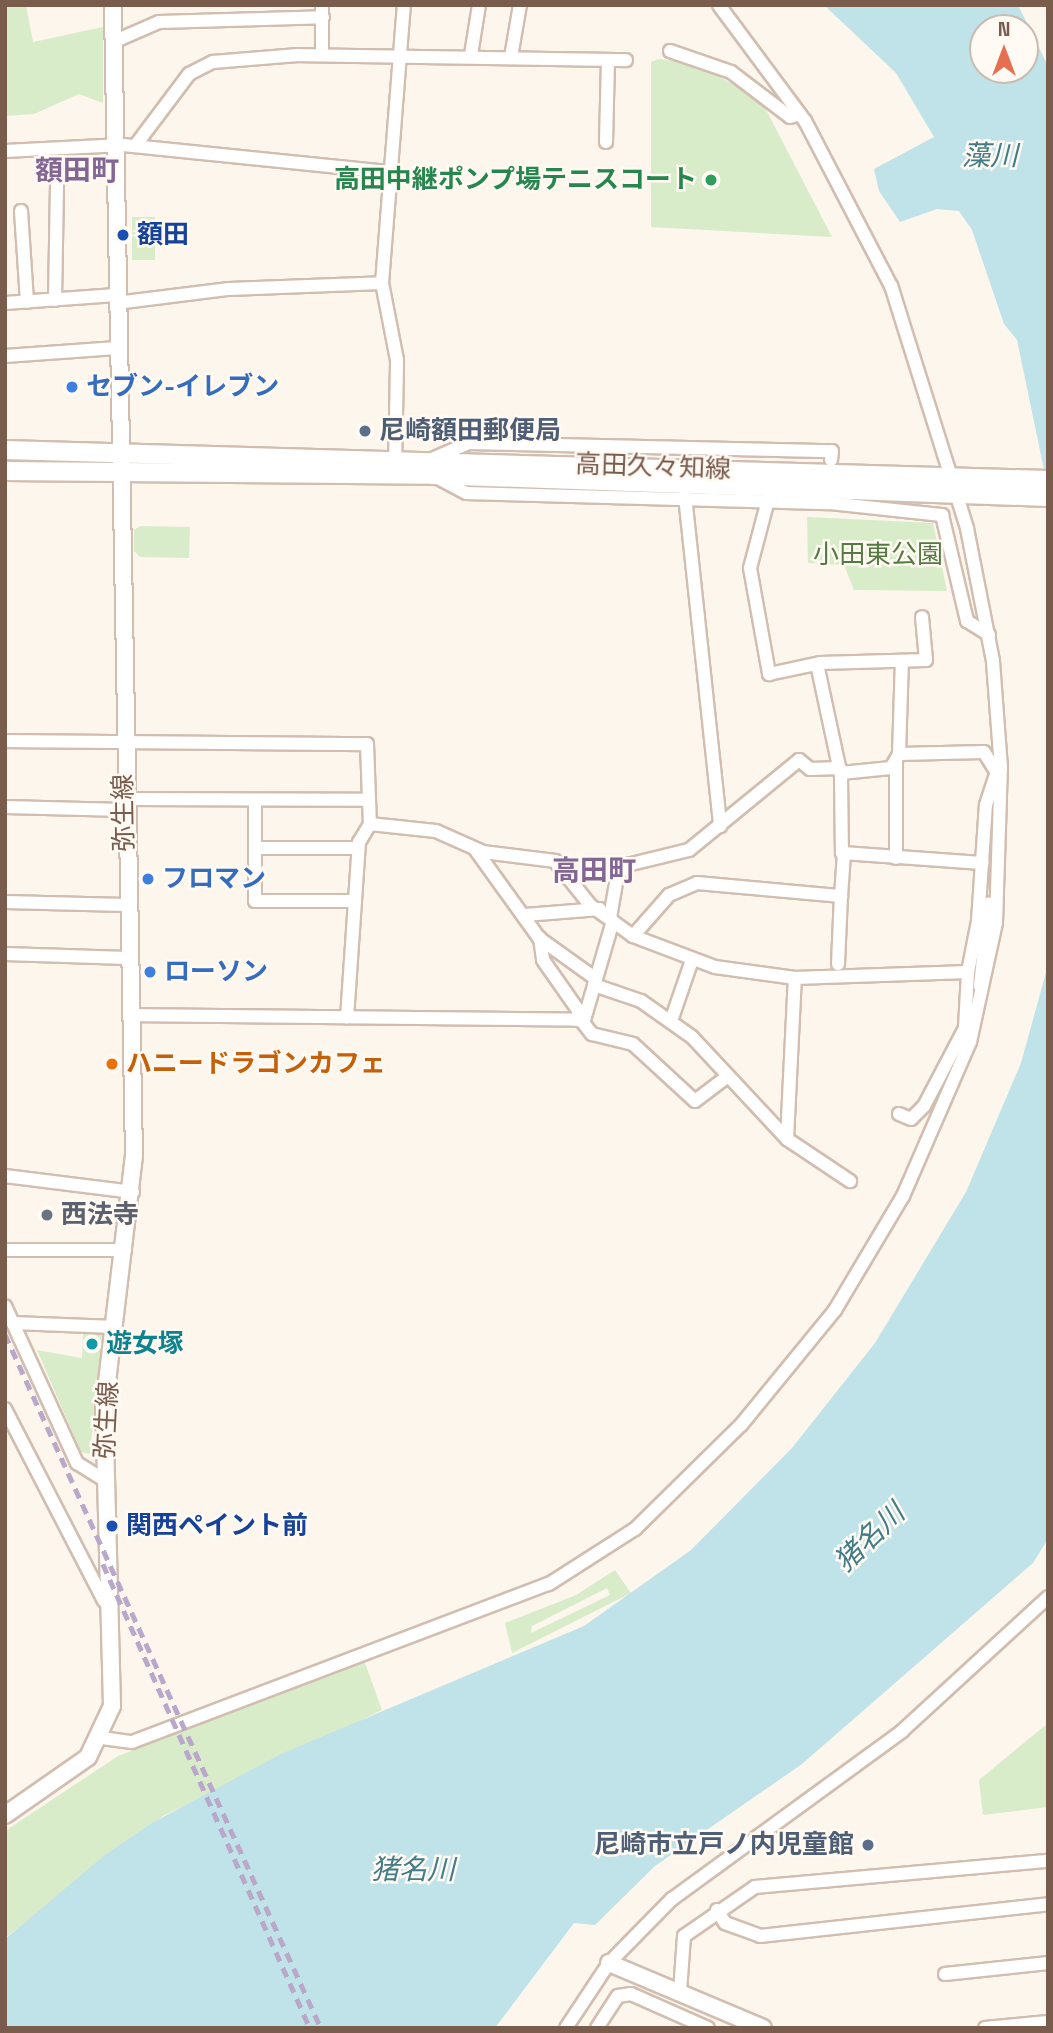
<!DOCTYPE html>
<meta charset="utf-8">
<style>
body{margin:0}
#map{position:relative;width:1053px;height:2033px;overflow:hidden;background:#fdf6ec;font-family:"Space Grotesk","Noto Sans JP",sans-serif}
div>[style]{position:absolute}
.green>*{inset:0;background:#d8ecc9;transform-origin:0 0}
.water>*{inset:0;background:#bfe3e8}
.roads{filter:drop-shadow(2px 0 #d1beb0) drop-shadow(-2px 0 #d1beb0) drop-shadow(0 2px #d1beb0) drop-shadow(0 -2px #d1beb0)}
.minor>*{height:12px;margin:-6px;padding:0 6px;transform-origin:6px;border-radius:6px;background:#fff}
.tertiary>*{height:16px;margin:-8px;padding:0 8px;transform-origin:8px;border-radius:8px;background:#fff}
.secondary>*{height:18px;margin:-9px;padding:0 9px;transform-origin:9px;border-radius:9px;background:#fff}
.rail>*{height:4.5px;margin-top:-2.25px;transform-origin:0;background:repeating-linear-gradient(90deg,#b9a8c9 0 10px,transparent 0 17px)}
.dots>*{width:19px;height:19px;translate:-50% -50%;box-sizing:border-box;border:4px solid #fffaf3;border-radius:50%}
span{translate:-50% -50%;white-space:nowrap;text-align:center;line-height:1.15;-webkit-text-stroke:5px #fffaf3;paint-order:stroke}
.leisure-label{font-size:26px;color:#27864d;font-weight:700}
.right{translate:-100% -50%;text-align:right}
.transit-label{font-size:26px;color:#164399;font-weight:700}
.left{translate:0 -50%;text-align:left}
.shop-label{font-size:26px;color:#366cbe;font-weight:700}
.service-label{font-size:26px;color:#4e5e75;font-weight:700}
.street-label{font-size:26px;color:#7a5c4d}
.park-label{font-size:26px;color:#537a41}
.food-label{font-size:26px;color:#c56008;font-weight:700}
.worship-label{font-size:26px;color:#5b616d;font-weight:700}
.culture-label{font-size:26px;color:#0d838f;font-weight:700}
.water-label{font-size:28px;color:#437c86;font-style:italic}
.neighbourhood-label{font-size:28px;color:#846695;font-weight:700}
.frame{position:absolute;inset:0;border:7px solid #7a5c4d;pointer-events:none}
.north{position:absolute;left:969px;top:14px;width:70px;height:70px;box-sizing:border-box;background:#fffaf3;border:2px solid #cabbb1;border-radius:50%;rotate:0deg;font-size:19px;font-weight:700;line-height:28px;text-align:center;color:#7a5c4d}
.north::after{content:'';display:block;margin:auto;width:24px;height:32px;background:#e76f51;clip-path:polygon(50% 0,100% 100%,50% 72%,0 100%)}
</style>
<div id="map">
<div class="green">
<div style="clip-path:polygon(5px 5px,26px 5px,33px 42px,103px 27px,103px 103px,79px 94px,34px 114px,5px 116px)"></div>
<div style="clip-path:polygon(658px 59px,697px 64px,761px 100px,832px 237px,651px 227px,651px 62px)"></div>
<div style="left:132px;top:217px;width:23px;height:43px"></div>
<div style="clip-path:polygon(807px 517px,933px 523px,947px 591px,854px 590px,844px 565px,808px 563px)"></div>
<div style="clip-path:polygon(140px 526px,190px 527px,189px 558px,140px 557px,134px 551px,134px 530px)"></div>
<div style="clip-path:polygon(83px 1334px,102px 1334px,90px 1454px,81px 1452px,37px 1350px,82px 1358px)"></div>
<div style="clip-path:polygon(evenodd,615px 1570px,631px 1593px,512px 1653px,505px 1623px,576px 1595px,615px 1570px,607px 1588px,610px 1595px,531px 1633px,532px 1626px,607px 1588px)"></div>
<div style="clip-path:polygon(364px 1660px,382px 1710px,163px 1816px,5px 1938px,5px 1831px,118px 1756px)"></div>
<div style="clip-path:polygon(1048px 1723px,1048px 1807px,983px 1815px,979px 1780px)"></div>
</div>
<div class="water">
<div style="clip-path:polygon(evenodd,824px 5px,1018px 5px,1048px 66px,1048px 489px,1017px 340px,1004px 324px,972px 230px,959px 211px,937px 209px,900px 222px,879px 191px,874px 169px,934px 137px,896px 73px,824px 5px,983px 28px,1025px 28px,1025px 70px,983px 70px,983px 28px)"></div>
<div style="clip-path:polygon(1048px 965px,1048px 1539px,1033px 1563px,802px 1764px,655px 1866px,595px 1925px,574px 1923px,495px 2028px,5px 2028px,5px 1939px,105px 1855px,152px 1823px,281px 1754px,584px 1626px,691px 1550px,792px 1448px,875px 1343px,966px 1192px,1021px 1063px)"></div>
</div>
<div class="roads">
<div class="minor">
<div style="left:113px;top:42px;width:50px;rotate:-23.5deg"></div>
<div style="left:159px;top:22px;width:164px;rotate:-1.7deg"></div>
<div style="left:670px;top:51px;width:65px;rotate:19deg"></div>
<div style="left:731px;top:72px;width:74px;rotate:37.3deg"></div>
<div style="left:790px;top:117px;width:10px;rotate:-17deg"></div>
<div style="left:322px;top:55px;width:50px;rotate:-90deg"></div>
<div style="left:471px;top:55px;width:51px;rotate:-80.9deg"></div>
<div style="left:511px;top:57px;width:53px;rotate:-80.2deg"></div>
<div style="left:606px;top:142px;width:81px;rotate:-88.6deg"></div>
<div style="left:135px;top:146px;width:90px;rotate:-53.1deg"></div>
<div style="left:189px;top:74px;width:27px;rotate:-27deg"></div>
<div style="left:213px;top:62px;width:85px;rotate:-4.7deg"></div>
<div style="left:298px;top:55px;width:328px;rotate:0.9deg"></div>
<div style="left:5px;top:151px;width:118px;rotate:-2.9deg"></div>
<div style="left:123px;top:145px;width:269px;rotate:5.8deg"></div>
<div style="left:21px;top:211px;width:91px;rotate:86.2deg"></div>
<div style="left:55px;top:300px;width:115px;rotate:-89deg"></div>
<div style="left:5px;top:303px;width:111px;rotate:-4.1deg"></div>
<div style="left:116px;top:303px;width:114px;rotate:-7.1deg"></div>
<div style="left:229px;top:289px;width:153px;rotate:-2.2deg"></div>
<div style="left:5px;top:356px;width:112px;rotate:-4.1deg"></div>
<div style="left:432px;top:459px;width:40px;rotate:-23.4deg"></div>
<div style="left:469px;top:443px;width:363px;rotate:1.3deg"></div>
<div style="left:832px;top:451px;width:9px;rotate:96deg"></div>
<div style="left:395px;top:468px;width:108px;rotate:-88.9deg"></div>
<div style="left:397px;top:360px;width:78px;rotate:-101deg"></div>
<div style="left:382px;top:283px;width:279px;rotate:-85.5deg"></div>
<div style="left:436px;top:477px;width:34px;rotate:28deg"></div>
<div style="left:466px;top:493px;width:363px;rotate:1.6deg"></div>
<div style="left:829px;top:503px;width:8px;rotate:-83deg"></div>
<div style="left:685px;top:496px;width:332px;rotate:83.9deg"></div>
<div style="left:768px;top:500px;width:70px;rotate:104.8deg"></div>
<div style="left:750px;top:568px;width:108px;rotate:79.8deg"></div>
<div style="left:769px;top:674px;width:52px;rotate:-12.2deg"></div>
<div style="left:820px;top:663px;width:106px;rotate:-1.6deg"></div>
<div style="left:926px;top:660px;width:43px;rotate:-95.3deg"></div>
<div style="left:829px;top:503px;width:114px;rotate:6.1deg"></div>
<div style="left:942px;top:515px;width:109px;rotate:76.7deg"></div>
<div style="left:967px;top:621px;width:26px;rotate:32deg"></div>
<div style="left:817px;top:664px;width:115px;rotate:77.9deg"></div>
<div style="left:841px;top:776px;width:77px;rotate:89.3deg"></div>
<div style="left:842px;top:853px;width:141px;rotate:4.1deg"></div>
<div style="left:5px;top:741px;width:362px;rotate:0.5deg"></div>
<div style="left:367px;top:744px;width:80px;rotate:87.9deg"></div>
<div style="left:370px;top:824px;width:21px;rotate:121deg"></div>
<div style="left:359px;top:842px;width:176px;rotate:93.9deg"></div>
<div style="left:899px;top:754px;width:93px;rotate:-88.2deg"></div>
<div style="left:896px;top:762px;width:96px;rotate:90deg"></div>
<div style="left:841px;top:773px;width:50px;rotate:-5.7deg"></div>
<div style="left:891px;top:768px;width:16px;rotate:-60deg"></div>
<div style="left:899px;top:754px;width:85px;rotate:-1.3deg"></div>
<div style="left:984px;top:752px;width:31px;rotate:58deg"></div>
<div style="left:124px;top:799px;width:243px;rotate:0.2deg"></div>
<div style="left:255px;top:800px;width:101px;rotate:90deg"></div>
<div style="left:255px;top:901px;width:100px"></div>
<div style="left:5px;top:807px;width:119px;rotate:1.4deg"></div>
<div style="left:370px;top:824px;width:66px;rotate:6.1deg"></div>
<div style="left:436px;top:831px;width:51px;rotate:24.1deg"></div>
<div style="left:483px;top:852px;width:73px;rotate:7.1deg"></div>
<div style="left:555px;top:861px;width:56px;rotate:51.5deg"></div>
<div style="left:590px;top:905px;width:53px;rotate:35.8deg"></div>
<div style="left:633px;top:936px;width:88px;rotate:20.7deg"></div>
<div style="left:715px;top:967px;width:81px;rotate:7.8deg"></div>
<div style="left:795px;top:978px;width:173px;rotate:-2deg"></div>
<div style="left:968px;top:972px;width:56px;rotate:93.1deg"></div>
<div style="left:965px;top:1028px;width:88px;rotate:117.7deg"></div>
<div style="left:924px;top:1106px;width:18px;rotate:135deg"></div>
<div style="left:911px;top:1119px;width:13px;rotate:-157deg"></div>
<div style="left:255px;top:848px;width:103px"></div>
<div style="left:475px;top:849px;width:110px;rotate:54.3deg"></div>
<div style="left:539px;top:938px;width:70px;rotate:35.7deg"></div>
<div style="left:5px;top:902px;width:121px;rotate:1.4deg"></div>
<div style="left:525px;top:915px;width:75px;rotate:-4.6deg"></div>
<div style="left:610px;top:918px;width:42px;rotate:-80.3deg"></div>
<div style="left:617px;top:877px;width:16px;rotate:-50deg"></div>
<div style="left:627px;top:865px;width:64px;rotate:-13.6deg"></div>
<div style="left:689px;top:850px;width:142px;rotate:-39.3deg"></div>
<div style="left:799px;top:760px;width:14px;rotate:39deg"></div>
<div style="left:810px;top:769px;width:30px;rotate:-2deg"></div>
<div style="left:633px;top:936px;width:55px;rotate:-48.7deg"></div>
<div style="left:669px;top:895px;width:30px;rotate:-23deg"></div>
<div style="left:697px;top:883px;width:145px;rotate:5.2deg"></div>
<div style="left:841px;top:896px;width:42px;rotate:-85.9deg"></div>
<div style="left:540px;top:938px;width:22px;rotate:82deg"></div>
<div style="left:543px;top:960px;width:61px;rotate:55deg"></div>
<div style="left:578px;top:1010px;width:10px;rotate:90deg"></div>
<div style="left:5px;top:954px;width:122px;rotate:1.9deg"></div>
<div style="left:838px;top:964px;width:68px;rotate:-87.5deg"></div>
<div style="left:968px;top:972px;width:52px;rotate:-78.9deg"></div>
<div style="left:978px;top:921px;width:116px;rotate:-86.1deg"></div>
<div style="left:986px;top:805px;width:29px;rotate:-72deg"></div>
<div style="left:594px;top:985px;width:50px;rotate:18.8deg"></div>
<div style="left:641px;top:1001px;width:62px;rotate:35.2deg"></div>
<div style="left:692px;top:1037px;width:139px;rotate:47deg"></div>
<div style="left:787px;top:1139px;width:76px;rotate:33.7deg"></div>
<div style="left:980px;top:986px;width:83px;rotate:-83.8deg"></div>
<div style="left:129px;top:1015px;width:455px;rotate:0.6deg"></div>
<div style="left:584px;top:1020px;width:103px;rotate:-73.7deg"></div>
<div style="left:581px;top:1020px;width:18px;rotate:52deg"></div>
<div style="left:592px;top:1034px;width:42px;rotate:13.7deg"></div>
<div style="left:633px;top:1044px;width:84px;rotate:42.6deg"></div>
<div style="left:695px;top:1101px;width:41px;rotate:-37.1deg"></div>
<div style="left:671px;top:1021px;width:65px;rotate:-71deg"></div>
<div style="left:787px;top:1139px;width:161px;rotate:-87.2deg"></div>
<div style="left:5px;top:1176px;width:129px;rotate:7.1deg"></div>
<div style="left:5px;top:1250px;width:120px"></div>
<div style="left:5px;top:1306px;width:173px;rotate:65.4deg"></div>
<div style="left:77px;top:1463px;width:32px;rotate:32deg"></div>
<div style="left:13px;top:1323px;width:102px;rotate:2.2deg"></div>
<div style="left:5px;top:1409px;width:216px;rotate:62.7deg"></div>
<div style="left:102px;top:1738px;width:30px;rotate:8deg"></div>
<div style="left:132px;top:1742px;width:446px;rotate:-20.8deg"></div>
<div style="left:549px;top:1584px;width:102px;rotate:-32.6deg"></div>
<div style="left:635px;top:1529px;width:148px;rotate:-44.5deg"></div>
<div style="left:741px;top:1425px;width:149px;rotate:-50.7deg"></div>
<div style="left:835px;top:1310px;width:133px;rotate:-59.2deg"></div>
<div style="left:903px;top:1196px;width:168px;rotate:-66.5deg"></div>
<div style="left:970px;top:1042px;width:122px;rotate:-77.7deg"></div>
<div style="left:996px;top:923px;width:155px;rotate:-88.2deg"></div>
<div style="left:1001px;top:768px;width:107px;rotate:-94.3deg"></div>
<div style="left:993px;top:661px;width:136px;rotate:-101.1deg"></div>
<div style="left:967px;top:528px;width:254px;rotate:-107.4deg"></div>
<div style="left:891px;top:286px;width:186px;rotate:-117.5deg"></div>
<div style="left:805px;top:121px;width:144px;rotate:-126.6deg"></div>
<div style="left:717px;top:1910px;width:15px;rotate:58deg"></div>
<div style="left:725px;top:1923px;width:37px;rotate:20deg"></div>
<div style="left:760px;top:1936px;width:290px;rotate:-6.3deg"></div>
<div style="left:945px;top:1974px;width:104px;rotate:-6.1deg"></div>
<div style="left:680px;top:1992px;width:56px;rotate:-85.9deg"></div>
<div style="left:684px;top:1936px;width:86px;rotate:-34.6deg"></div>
<div style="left:755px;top:1887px;width:294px;rotate:-5.1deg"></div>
<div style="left:566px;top:2028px;width:78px;rotate:-56.5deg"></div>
<div style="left:609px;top:1963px;width:90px;rotate:-45.5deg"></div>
<div style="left:672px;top:1899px;width:285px;rotate:-36.1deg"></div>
<div style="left:902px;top:1731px;width:198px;rotate:-42.5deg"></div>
<div style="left:597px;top:2028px;width:38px;rotate:-57deg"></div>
<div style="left:618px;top:1996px;width:13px;rotate:-9deg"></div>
<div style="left:631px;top:1994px;width:84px;rotate:23.8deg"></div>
<div style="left:985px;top:2028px;width:63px;rotate:-5.4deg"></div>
</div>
<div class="tertiary">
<div style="left:5px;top:1815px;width:101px;rotate:-34.9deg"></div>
<div style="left:88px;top:1757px;width:56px;rotate:-64.8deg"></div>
<div style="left:112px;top:1706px;width:299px;rotate:-91.5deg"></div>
<div style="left:104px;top:1407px;width:253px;rotate:-83.2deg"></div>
<div style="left:134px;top:1156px;width:1151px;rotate:-91.05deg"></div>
<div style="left:609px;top:1963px;width:167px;rotate:22.9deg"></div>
</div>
<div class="secondary">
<div style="left:5px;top:450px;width:1043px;rotate:1.65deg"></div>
<div style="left:5px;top:471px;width:428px;rotate:0.5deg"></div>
<div style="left:433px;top:475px;width:615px;rotate:2.05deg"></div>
</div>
</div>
<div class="rail">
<div style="left:5px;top:1334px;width:763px;rotate:65.52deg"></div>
<div style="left:103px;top:1564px;width:508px;rotate:65.96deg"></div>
</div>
<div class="dots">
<div style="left:711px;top:180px;background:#2e9e5b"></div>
<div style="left:123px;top:235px;background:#1a4fb4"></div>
<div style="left:72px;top:387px;background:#3f7fe0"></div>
<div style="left:365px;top:431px;background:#5c6f8a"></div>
<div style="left:148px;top:879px;background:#3f7fe0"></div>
<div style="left:150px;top:972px;background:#3f7fe0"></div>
<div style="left:112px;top:1064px;background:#e8710a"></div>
<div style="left:47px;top:1215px;background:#6b7280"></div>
<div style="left:92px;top:1344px;background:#0f9aa8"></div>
<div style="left:112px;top:1526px;background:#1a4fb4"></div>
<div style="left:868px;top:1845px;background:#5c6f8a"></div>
</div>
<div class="leisure-label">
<span class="right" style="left:697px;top:180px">高田中継ポンプ場テニスコート</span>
</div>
<div class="transit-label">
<span class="left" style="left:137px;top:235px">額田</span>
<span class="left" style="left:126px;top:1526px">関西ペイント前</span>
</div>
<div class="shop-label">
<span class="left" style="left:86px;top:387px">セブン-イレブン</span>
<span class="left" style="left:162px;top:879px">フロマン</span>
<span class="left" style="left:164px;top:972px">ローソン</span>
</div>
<div class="service-label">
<span class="left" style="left:379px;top:431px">尼崎額田郵便局</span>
<span class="right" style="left:854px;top:1845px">尼崎市立戸ノ内児童館</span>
</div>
<div class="street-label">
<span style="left:653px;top:467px;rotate:2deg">高田久々知線</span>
<span style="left:124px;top:813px;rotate:-91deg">弥生線</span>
<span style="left:107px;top:1420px;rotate:-87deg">弥生線</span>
</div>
<div class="park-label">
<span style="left:878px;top:555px">小田東公園</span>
</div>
<div class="food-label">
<span class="left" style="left:126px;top:1064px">ハニードラゴンカフェ</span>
</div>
<div class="worship-label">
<span class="left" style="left:61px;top:1215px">西法寺</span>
</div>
<div class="culture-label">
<span class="left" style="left:106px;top:1344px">遊女塚</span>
</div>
<div class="water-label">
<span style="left:990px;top:155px">藻川</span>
<span style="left:869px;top:1537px;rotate:-44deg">猪名川</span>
<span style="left:413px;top:1869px">猪名川</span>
</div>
<div class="neighbourhood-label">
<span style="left:77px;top:170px">額田町</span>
<span style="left:594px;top:870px">高田町</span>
</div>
<div class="frame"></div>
<div class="north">N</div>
</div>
